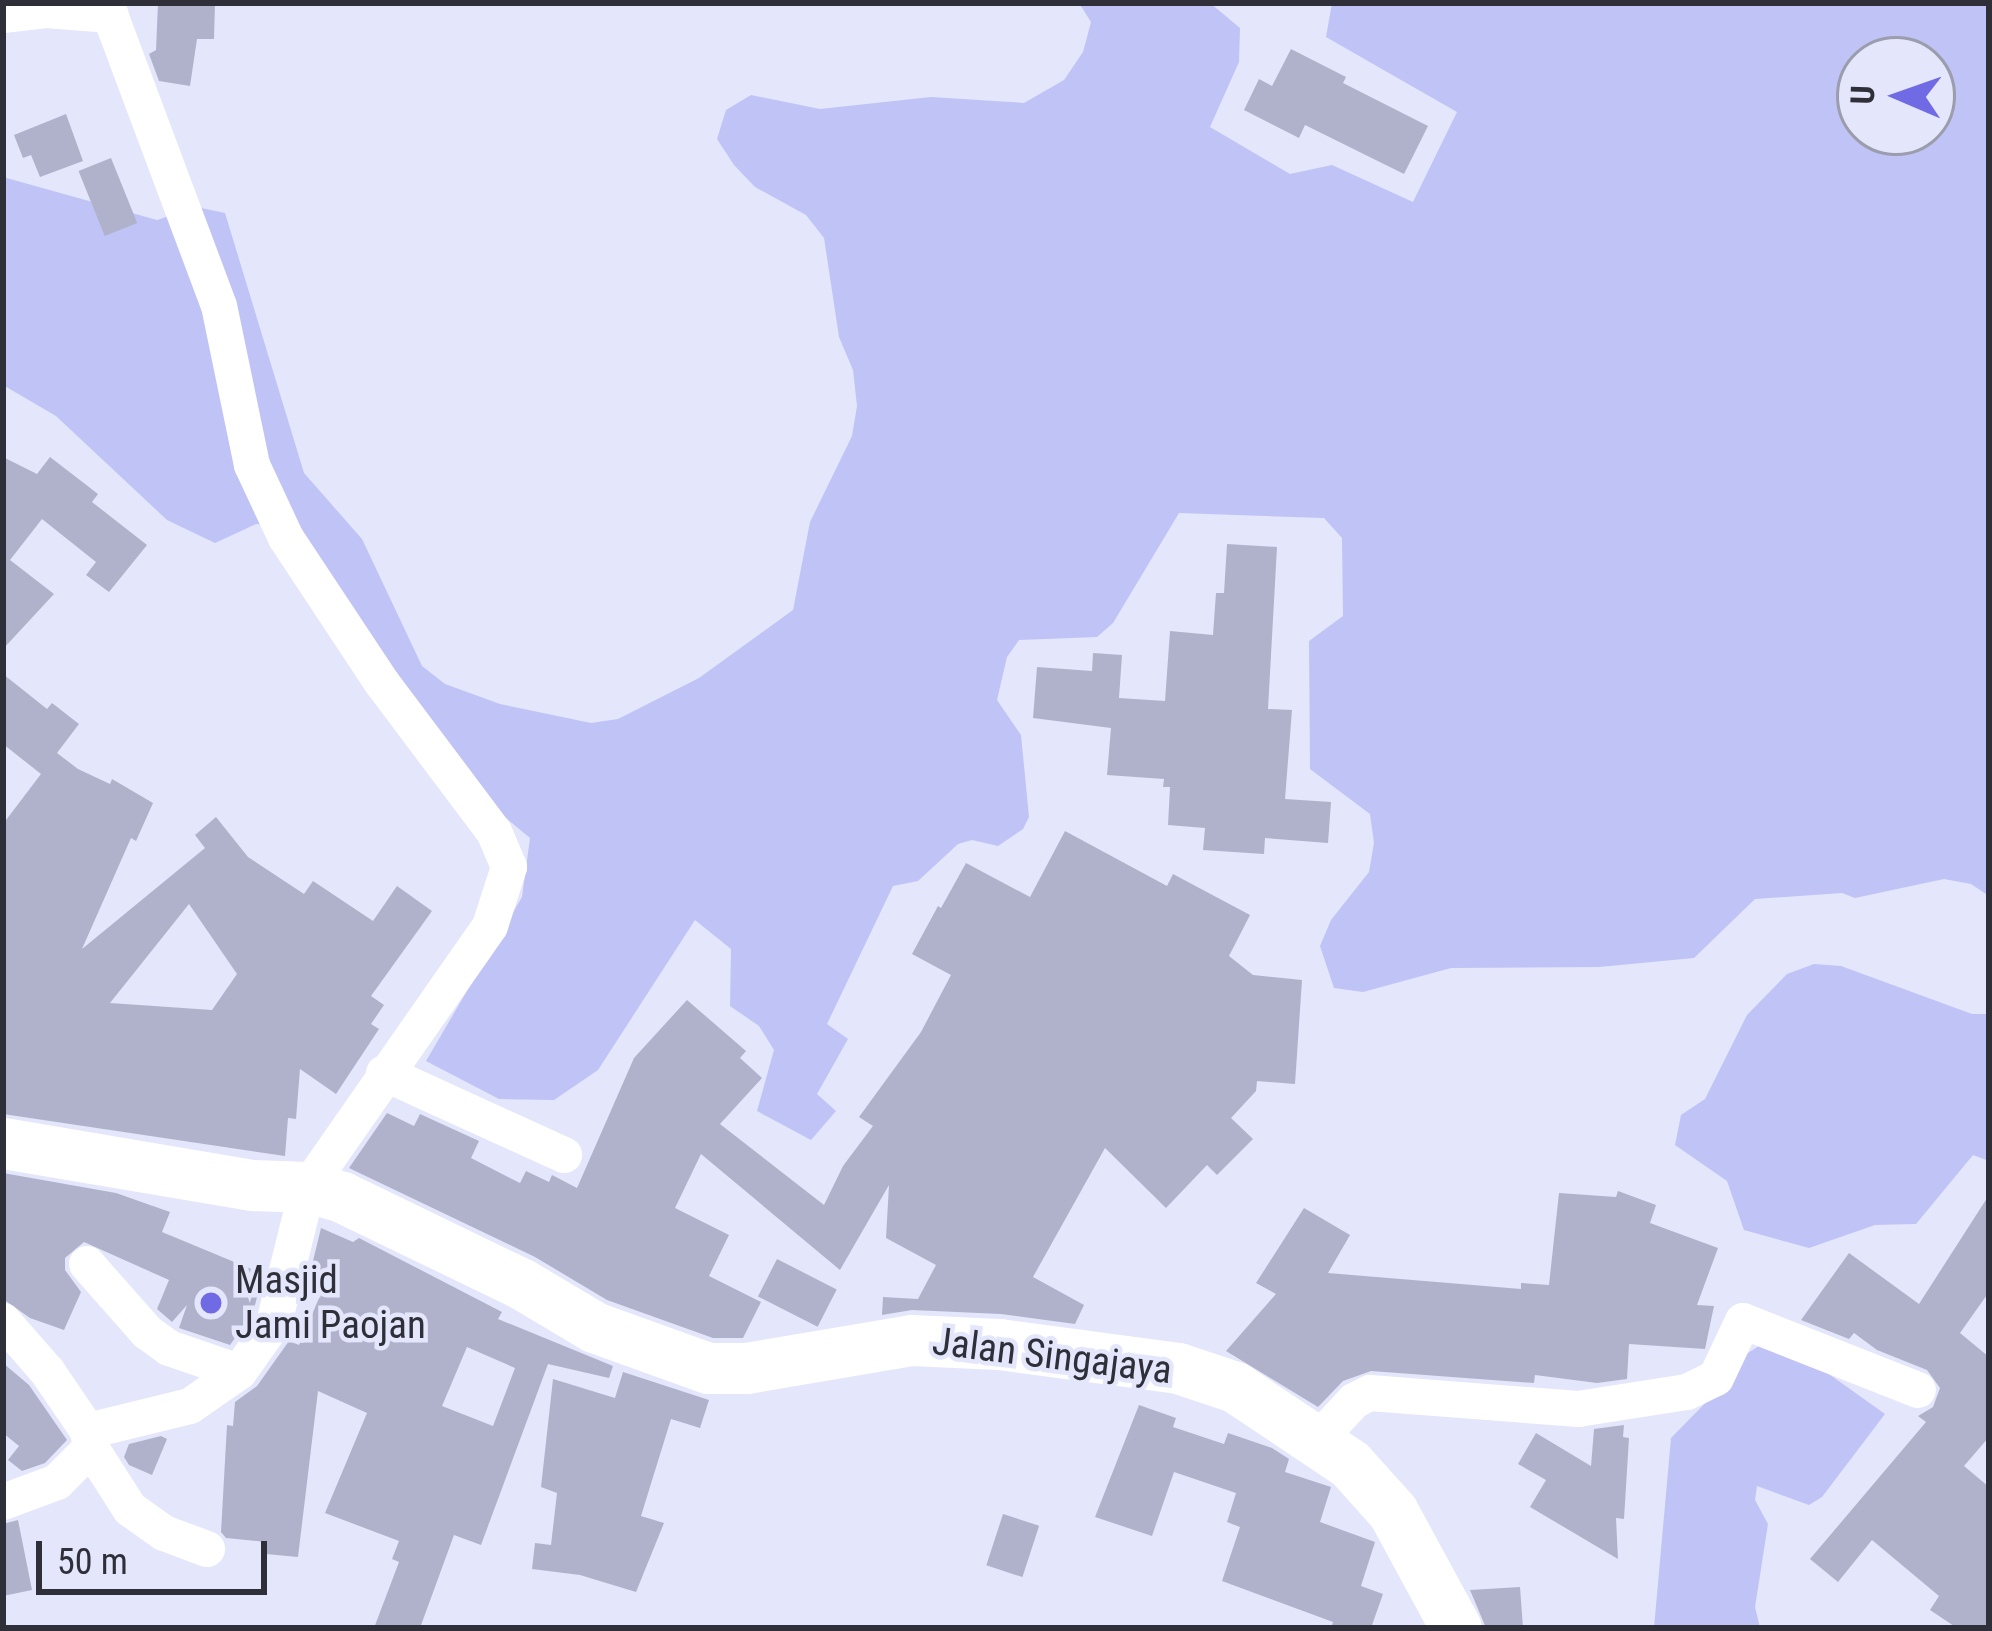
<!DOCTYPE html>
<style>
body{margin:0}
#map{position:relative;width:1992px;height:1631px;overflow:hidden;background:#e4e6fb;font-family:"Roboto Condensed",sans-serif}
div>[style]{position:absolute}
.green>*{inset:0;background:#c0c3f6}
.building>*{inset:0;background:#b0b2cc;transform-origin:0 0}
.street>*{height:36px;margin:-18px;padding:0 18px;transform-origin:18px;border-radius:18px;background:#fff}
.secondary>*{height:51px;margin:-25.5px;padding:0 25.5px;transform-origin:25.5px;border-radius:25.5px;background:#fff}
.dots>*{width:33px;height:33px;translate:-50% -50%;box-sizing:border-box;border:6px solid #e4e6fb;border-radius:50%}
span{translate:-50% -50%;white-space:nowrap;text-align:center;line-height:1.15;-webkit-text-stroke:9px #e4e6fb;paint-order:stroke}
.poi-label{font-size:39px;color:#2e2f39}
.left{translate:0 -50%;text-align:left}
.street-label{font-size:39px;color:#2e2f39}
.frame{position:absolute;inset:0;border:6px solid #2e2f39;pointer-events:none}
.north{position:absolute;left:1836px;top:36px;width:120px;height:120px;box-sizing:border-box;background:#e4e6fb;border:3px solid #9b9dad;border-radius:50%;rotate:272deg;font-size:33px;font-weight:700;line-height:48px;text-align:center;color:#2e2f39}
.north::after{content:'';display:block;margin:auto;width:42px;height:54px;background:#716ae5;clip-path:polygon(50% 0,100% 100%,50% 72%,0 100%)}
.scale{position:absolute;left:36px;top:1541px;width:231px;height:54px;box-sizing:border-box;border:6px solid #2e2f39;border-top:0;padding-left:15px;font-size:36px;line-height:42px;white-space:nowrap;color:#2e2f39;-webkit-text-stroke:9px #e4e6fb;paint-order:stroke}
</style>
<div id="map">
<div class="green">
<div style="clip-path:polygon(evenodd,1079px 3px,1210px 3px,1240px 28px,1239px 62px,1210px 127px,1290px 174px,1332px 165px,1413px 202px,1457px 112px,1326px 37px,1332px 3px,1989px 3px,1989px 896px,1971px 884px,1944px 879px,1855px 898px,1842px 893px,1755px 899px,1694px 958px,1599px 967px,1451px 968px,1363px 992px,1334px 988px,1320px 946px,1331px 920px,1369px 872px,1374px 843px,1370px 814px,1310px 769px,1309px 641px,1343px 616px,1342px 538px,1324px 518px,1179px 513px,1113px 623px,1097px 637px,1019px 640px,1007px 657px,997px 700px,1021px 735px,1029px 817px,1023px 829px,998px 846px,972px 840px,958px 844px,918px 881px,893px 886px,827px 1024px,848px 1039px,817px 1094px,836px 1111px,811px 1140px,757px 1111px,774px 1050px,759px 1026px,730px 1006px,731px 949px,695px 920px,598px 1070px,554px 1100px,499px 1099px,426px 1061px,522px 897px,530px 838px,470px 788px,289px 525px,256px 524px,215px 543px,167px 520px,56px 416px,3px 385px,3px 177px,157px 220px,196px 207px,225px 213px,304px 473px,362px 539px,422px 666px,445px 684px,500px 704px,591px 723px,618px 719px,699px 678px,793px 610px,810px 522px,852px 436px,857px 406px,853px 370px,839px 337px,824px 238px,806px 215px,755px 187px,734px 165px,717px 139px,726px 110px,751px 95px,820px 109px,931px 97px,1024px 103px,1064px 80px,1083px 52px,1091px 22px,1079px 3px,1860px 60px,1932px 60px,1932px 132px,1860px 132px,1860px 60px)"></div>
<div style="clip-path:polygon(1814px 964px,1841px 966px,1972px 1014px,1989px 1014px,1989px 1161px,1973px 1155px,1916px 1224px,1875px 1225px,1809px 1248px,1744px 1230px,1727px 1181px,1675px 1145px,1681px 1115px,1705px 1099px,1747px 1015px,1787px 974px)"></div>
<div style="clip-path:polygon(1762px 1344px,1805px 1357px,1885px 1414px,1822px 1497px,1809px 1505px,1757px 1486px,1755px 1500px,1768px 1524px,1755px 1607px,1760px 1628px,1654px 1628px,1671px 1438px,1723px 1385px,1734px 1362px)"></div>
</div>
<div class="building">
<div style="clip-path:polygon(158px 3px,215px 3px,214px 39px,197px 39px,190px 86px,159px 81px,149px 54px,156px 50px)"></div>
<div style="clip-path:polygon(1291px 49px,1346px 77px,1343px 83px,1428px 126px,1404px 174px,1305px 125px,1299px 138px,1244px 110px,1259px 79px,1272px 86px)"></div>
<div style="clip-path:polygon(66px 114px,83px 161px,40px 177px,31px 155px,23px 158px,14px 135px)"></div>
<div style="left:111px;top:158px;width:70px;height:35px;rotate:68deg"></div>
<div style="clip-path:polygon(3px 457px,37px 474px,50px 457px,98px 494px,92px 502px,147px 545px,109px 592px,86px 575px,96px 562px,42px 519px,10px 560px,54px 594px,3px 649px)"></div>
<div style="clip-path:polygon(1227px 544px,1277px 547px,1268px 709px,1292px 710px,1285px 799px,1331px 802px,1328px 843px,1265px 838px,1264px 854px,1203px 850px,1205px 828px,1168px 825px,1170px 787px,1163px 787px,1164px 779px,1107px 775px,1111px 728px,1033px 718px,1037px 667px,1092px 671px,1093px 653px,1122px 655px,1119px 698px,1165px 701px,1170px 631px,1213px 635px,1216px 593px,1224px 593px)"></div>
<div style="clip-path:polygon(evenodd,3px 674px,47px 709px,52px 703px,79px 724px,57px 753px,78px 769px,110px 784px,112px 779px,153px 803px,136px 841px,131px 838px,82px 949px,205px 848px,195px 835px,216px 817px,248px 857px,304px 894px,313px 881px,373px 921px,397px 886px,432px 911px,371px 996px,384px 1005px,371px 1024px,379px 1029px,336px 1094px,300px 1069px,296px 1119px,288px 1118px,285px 1156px,3px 1114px,3px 824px,41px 774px,3px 744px,3px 674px,189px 904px,237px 974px,212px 1010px,110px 1003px,189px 904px)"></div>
<div style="clip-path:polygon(1065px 831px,1167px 886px,1173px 874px,1250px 915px,1229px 956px,1253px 975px,1302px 980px,1295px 1084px,1257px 1081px,1256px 1091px,1231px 1118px,1253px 1139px,1217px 1175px,1207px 1165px,1166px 1208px,1105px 1148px,1033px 1277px,1084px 1305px,1075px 1324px,1001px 1314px,912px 1310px,882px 1315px,883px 1297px,918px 1299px,936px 1265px,886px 1238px,889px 1185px,840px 1270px,701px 1154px,675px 1208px,729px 1235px,709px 1276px,761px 1302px,743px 1338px,713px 1338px,607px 1300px,535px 1257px,349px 1168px,387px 1113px,414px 1126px,420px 1114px,479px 1141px,471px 1158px,520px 1183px,526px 1171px,549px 1182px,552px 1175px,577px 1188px,634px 1058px,687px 1000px,746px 1051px,740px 1058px,762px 1078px,720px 1124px,824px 1205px,843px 1166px,873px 1126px,859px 1117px,921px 1032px,951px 975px,912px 954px,938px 906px,941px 908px,966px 863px,1030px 897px)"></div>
<div style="clip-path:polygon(3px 1173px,116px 1193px,170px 1212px,162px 1232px,263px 1274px,253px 1313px,230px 1345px,179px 1328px,187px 1305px,172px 1322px,157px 1309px,169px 1280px,84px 1242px,65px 1258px,65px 1270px,81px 1292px,64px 1330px,30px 1318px,3px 1299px)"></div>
<div style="clip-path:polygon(1618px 1191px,1656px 1205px,1650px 1223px,1718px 1248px,1697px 1305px,1714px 1306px,1705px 1349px,1629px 1344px,1627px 1379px,1597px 1383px,1535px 1375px,1534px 1383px,1371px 1371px,1343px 1381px,1318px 1407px,1226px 1351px,1276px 1294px,1256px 1283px,1304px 1208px,1350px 1235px,1328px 1273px,1521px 1289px,1521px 1283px,1549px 1285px,1559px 1193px,1616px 1197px)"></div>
<div style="clip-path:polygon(1989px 1195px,1989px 1292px,1960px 1333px,1989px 1357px,1989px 1437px,1964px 1466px,1989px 1487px,1989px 1628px,1957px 1628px,1930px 1610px,1939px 1596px,1872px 1540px,1838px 1582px,1810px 1559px,1926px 1422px,1918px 1416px,1933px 1407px,1940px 1388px,1927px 1370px,1877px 1350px,1854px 1333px,1849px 1339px,1801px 1320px,1849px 1253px,1919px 1304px)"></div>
<div style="clip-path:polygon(evenodd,321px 1228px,353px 1242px,359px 1238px,502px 1312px,498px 1319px,613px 1366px,609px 1378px,548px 1364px,481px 1545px,454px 1535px,420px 1628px,374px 1628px,399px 1562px,392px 1559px,399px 1541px,325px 1513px,367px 1413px,318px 1391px,298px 1557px,266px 1554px,267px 1542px,226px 1538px,221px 1532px,227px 1425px,233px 1426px,235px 1402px,257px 1386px,289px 1341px,299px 1345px,328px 1277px,311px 1269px,321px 1228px,467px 1347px,515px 1368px,493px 1426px,442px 1406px,467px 1347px)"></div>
<div style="left:777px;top:1259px;width:67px;height:42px;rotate:27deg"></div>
<div style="clip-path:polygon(3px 1363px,29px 1385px,67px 1440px,45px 1463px,22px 1471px,8px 1460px,19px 1446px,3px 1433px)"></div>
<div style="clip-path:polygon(623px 1372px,709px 1400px,700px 1428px,671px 1419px,641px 1516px,664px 1523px,636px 1592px,580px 1575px,532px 1569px,535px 1543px,551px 1545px,557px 1493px,541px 1487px,553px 1379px,615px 1398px)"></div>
<div style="clip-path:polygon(1139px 1405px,1176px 1418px,1173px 1427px,1224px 1444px,1228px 1433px,1272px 1448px,1289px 1459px,1285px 1472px,1331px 1487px,1320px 1522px,1375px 1542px,1361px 1586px,1383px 1594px,1371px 1628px,1331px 1628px,1333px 1622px,1222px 1581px,1240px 1527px,1227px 1522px,1236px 1493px,1174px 1472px,1152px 1536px,1095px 1517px)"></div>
<div style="clip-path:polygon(1624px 1425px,1623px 1437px,1629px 1438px,1624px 1519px,1616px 1518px,1618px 1559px,1530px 1507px,1546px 1480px,1518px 1464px,1536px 1433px,1591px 1466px,1594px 1429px)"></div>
<div style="clip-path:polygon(161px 1436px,167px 1439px,152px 1475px,129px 1465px,124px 1457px,129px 1444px)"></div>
<div style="left:1003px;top:1514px;width:38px;height:54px;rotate:18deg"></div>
<div style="clip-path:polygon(18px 1520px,32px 1590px,3px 1596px,3px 1524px)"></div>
<div style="clip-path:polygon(1520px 1587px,1523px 1628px,1486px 1628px,1470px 1590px)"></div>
</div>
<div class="street">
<div style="left:3px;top:15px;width:43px;rotate:-6.6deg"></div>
<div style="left:46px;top:10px;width:65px;rotate:4.4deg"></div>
<div style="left:384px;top:1073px;width:198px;rotate:24.5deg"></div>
<div style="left:87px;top:1264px;width:91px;rotate:48.6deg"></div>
<div style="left:147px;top:1332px;width:27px;rotate:36deg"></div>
<div style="left:169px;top:1348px;width:74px;rotate:18.9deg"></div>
<div style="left:3px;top:1321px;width:67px;rotate:48.7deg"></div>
<div style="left:47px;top:1371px;width:73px;rotate:55.7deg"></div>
<div style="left:88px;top:1431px;width:105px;rotate:-13.8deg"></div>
<div style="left:190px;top:1406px;width:60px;rotate:-34.8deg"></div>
<div style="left:239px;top:1372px;width:60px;rotate:-54.5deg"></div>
<div style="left:274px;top:1323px;width:140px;rotate:-76deg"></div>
<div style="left:308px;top:1187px;width:318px;rotate:-55.1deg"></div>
<div style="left:490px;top:926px;width:62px;rotate:-72.1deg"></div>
<div style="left:509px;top:867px;width:38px;rotate:-113deg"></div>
<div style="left:494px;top:832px;width:186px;rotate:-126.9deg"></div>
<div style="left:382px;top:683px;width:174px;rotate:-123.5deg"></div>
<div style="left:286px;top:538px;width:81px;rotate:-115deg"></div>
<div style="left:252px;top:465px;width:162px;rotate:-101.7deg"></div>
<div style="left:219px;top:306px;width:323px;rotate:-110.5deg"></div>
<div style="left:88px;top:1431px;width:17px;rotate:80deg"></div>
<div style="left:91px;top:1448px;width:72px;rotate:57.4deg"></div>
<div style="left:130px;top:1509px;width:42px;rotate:35.2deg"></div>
<div style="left:164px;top:1533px;width:46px;rotate:20.4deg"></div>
<div style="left:1316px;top:1442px;width:56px;rotate:-47.2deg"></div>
<div style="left:1354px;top:1401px;width:18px;rotate:-27deg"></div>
<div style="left:1370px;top:1393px;width:209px;rotate:4.4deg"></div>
<div style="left:1578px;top:1409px;width:110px;rotate:-8.9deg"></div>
<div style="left:1687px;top:1392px;width:32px;rotate:-26deg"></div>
<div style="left:1716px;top:1378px;width:63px;rotate:-64.7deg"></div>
<div style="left:1743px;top:1321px;width:188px;rotate:21.5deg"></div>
<div style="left:3px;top:1502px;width:58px;rotate:-20.3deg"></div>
<div style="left:57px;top:1482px;width:48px;rotate:-45deg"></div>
</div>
<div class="secondary">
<div style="left:3px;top:1143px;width:253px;rotate:9.6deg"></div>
<div style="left:252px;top:1185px;width:56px;rotate:2deg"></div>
<div style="left:308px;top:1187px;width:35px;rotate:16deg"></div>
<div style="left:342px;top:1197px;width:200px;rotate:25.8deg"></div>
<div style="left:522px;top:1284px;width:84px;rotate:30.8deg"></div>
<div style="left:594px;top:1327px;width:121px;rotate:19.8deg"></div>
<div style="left:708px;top:1368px;width:38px"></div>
<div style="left:746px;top:1368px;width:167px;rotate:-9.6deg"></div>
<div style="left:911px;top:1340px;width:88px;rotate:2.6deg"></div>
<div style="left:999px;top:1344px;width:181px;rotate:7.6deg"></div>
<div style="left:1178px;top:1368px;width:60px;rotate:18.4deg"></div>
<div style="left:1235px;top:1387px;width:138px;rotate:33.8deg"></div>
<div style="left:1350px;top:1464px;width:64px;rotate:48.1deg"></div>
<div style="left:1393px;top:1512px;width:132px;rotate:61.5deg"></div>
</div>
<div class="dots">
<div style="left:211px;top:1303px;background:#716ae5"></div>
</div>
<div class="poi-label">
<span class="left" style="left:235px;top:1303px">Masjid<br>Jami Paojan</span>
</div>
<div class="street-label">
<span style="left:1052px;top:1356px;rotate:7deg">Jalan Singajaya</span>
</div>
<div class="frame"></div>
<div class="north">U</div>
<div class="scale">50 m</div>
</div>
